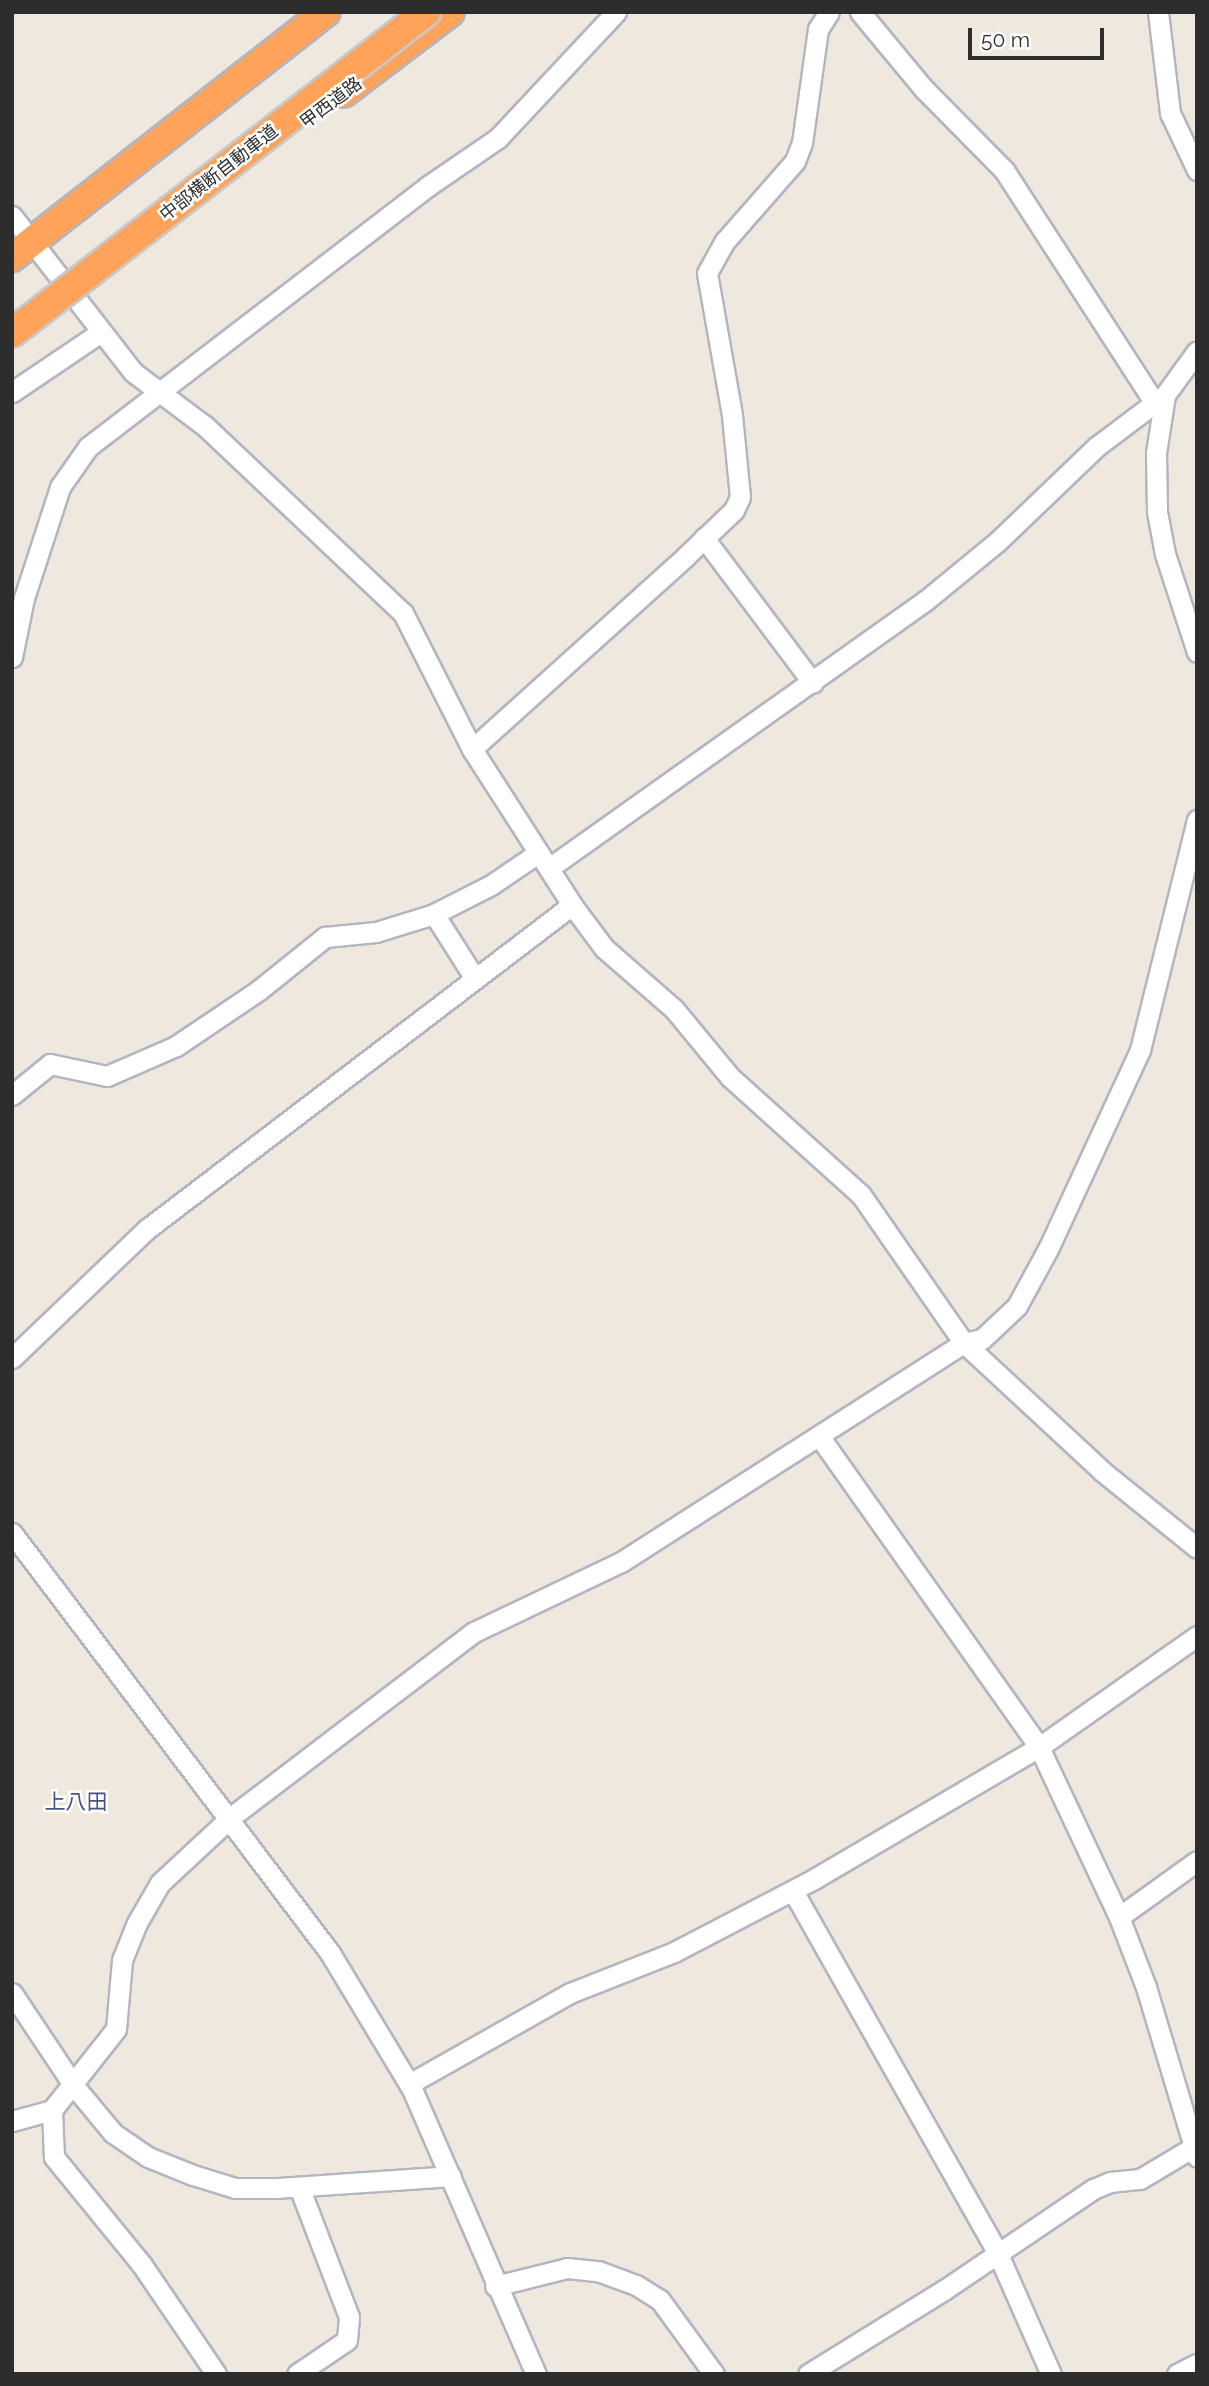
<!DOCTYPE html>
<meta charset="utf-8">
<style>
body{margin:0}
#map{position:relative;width:1209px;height:2386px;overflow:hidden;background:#efe8df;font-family:Raleway,"Noto Sans JP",sans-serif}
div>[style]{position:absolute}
.roads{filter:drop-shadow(2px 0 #b3b5c1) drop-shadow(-2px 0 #b3b5c1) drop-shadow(0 2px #b3b5c1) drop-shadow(0 -2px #b3b5c1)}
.minor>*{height:19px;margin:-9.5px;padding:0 9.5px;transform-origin:9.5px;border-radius:9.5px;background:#fff}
.highway>*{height:28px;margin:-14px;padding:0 14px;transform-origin:14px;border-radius:14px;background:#ffa35a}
.bridges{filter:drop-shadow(2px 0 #c8c8c8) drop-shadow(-2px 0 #c8c8c8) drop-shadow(0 2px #c8c8c8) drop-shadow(0 -2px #c8c8c8)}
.highway-bridge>*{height:28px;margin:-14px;padding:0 14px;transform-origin:14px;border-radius:14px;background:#ffa35a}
span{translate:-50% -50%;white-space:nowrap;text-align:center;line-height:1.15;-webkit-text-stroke:5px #fff;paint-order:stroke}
.street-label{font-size:18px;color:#2d2d2d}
.quarter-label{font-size:21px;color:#495382}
.frame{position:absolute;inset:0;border:14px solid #2d2d2d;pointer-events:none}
.scale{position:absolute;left:968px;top:28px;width:136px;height:32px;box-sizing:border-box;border:4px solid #2d2d2d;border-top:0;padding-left:9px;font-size:21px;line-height:24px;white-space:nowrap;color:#2d2d2d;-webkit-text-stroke:5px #fff;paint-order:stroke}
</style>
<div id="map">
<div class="roads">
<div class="minor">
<div style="left:860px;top:12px;width:100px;rotate:50.3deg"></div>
<div style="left:924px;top:89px;width:114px;rotate:45.4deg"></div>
<div style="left:1004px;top:170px;width:278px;rotate:57.1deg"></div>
<div style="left:1158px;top:12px;width:102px;rotate:83.2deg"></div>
<div style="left:1170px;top:113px;width:63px;rotate:64.7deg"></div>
<div style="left:12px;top:216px;width:197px;rotate:52.2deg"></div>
<div style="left:133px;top:372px;width:90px;rotate:36.9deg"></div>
<div style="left:205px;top:426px;width:272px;rotate:43.4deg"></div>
<div style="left:403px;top:613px;width:153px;rotate:63.1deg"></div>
<div style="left:472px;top:749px;width:185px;rotate:57.3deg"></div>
<div style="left:572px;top:905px;width:54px;rotate:53.3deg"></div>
<div style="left:604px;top:948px;width:93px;rotate:41.1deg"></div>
<div style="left:674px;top:1009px;width:88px;rotate:50.5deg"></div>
<div style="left:730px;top:1077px;width:176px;rotate:42deg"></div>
<div style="left:861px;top:1195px;width:180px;rotate:55.2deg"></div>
<div style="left:964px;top:1343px;width:188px;rotate:42.8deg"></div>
<div style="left:1102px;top:1471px;width:122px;rotate:39deg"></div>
<div style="left:12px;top:392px;width:107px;rotate:-34deg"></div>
<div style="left:1165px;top:395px;width:59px;rotate:98.8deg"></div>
<div style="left:1156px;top:453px;width:59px;rotate:89deg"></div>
<div style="left:1157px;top:512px;width:43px;rotate:79.2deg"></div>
<div style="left:1165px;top:554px;width:103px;rotate:71.9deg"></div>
<div style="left:704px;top:538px;width:181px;rotate:53.1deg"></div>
<div style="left:12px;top:657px;width:60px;rotate:-78.5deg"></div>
<div style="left:24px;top:598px;width:117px;rotate:-72deg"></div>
<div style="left:60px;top:487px;width:49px;rotate:-55deg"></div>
<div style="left:88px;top:447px;width:429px;rotate:-37.5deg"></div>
<div style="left:428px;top:186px;width:85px;rotate:-34.4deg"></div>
<div style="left:498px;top:138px;width:173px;rotate:-46.9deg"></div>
<div style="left:472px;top:749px;width:288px;rotate:-42deg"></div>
<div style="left:686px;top:556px;width:66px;rotate:-43.8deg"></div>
<div style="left:734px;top:510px;width:14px;rotate:-65deg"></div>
<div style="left:740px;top:497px;width:82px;rotate:-95.6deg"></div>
<div style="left:732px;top:415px;width:144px;rotate:-100deg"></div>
<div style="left:707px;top:273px;width:37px;rotate:-61deg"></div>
<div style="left:725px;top:241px;width:106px;rotate:-48.8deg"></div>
<div style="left:795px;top:161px;width:19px;rotate:-69deg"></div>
<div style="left:802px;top:143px;width:115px;rotate:-82deg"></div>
<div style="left:818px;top:29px;width:20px;rotate:-57deg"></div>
<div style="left:549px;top:868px;width:461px;rotate:-35.4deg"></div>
<div style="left:925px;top:601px;width:94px;rotate:-39.4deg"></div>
<div style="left:998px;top:541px;width:136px;rotate:-43.8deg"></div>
<div style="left:1096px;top:447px;width:86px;rotate:-37deg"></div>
<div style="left:1165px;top:395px;width:54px;rotate:-54deg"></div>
<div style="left:434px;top:914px;width:75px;rotate:57.6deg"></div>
<div style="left:12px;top:1095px;width:49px;rotate:-39.2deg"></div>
<div style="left:50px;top:1064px;width:58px;rotate:11.9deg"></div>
<div style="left:107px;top:1076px;width:75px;rotate:-23.5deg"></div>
<div style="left:176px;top:1046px;width:100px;rotate:-34deg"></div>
<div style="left:259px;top:990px;width:85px;rotate:-38.8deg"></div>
<div style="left:325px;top:937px;width:51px;rotate:-5.6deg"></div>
<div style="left:376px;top:932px;width:61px;rotate:-17.2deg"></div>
<div style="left:434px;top:914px;width:64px;rotate:-27deg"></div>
<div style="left:491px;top:885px;width:57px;rotate:-34.2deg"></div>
<div style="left:12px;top:1358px;width:187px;rotate:-43.7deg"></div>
<div style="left:147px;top:1229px;width:534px;rotate:-37.32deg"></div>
<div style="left:819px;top:1436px;width:381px;rotate:54.7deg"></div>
<div style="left:1039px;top:1747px;width:188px;rotate:64.8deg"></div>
<div style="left:1119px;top:1917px;width:75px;rotate:68.9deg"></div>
<div style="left:1146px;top:1987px;width:177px;rotate:73.3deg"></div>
<div style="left:12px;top:1533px;width:527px;rotate:52.87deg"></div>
<div style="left:330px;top:1953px;width:159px;rotate:58.9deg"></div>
<div style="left:412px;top:2089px;width:311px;rotate:66.5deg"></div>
<div style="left:793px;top:1891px;width:417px;rotate:60.5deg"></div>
<div style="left:998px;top:2254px;width:131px;rotate:66.2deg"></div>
<div style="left:1119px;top:1917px;width:96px;rotate:-35.7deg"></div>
<div style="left:12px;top:1993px;width:112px;rotate:56.3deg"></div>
<div style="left:74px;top:2086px;width:61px;rotate:50.3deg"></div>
<div style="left:113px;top:2133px;width:42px;rotate:34.4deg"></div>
<div style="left:148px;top:2157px;width:48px;rotate:21.8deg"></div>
<div style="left:193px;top:2175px;width:44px;rotate:17.2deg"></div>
<div style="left:235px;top:2188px;width:42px"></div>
<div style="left:277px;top:2188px;width:174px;rotate:-3.9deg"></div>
<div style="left:409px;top:2084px;width:185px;rotate:-29.5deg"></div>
<div style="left:570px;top:1993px;width:112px;rotate:-21.5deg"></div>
<div style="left:674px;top:1952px;width:158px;rotate:-27.5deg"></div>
<div style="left:814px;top:1879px;width:261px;rotate:-30.4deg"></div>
<div style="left:1039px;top:1747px;width:193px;rotate:-35.1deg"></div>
<div style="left:52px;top:2110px;width:47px;rotate:87.6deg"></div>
<div style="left:54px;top:2157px;width:139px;rotate:50.8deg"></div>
<div style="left:142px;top:2265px;width:132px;rotate:55.8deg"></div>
<div style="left:12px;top:2121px;width:41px;rotate:-15.4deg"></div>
<div style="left:52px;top:2110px;width:103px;rotate:-51.7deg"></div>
<div style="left:116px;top:2029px;width:69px;rotate:-85deg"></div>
<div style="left:122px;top:1960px;width:40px;rotate:-68deg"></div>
<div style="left:137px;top:1923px;width:46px;rotate:-60.1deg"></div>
<div style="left:160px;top:1883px;width:97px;rotate:-42.9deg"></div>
<div style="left:231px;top:1817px;width:305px;rotate:-37.3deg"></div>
<div style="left:474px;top:1632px;width:163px;rotate:-25.5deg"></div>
<div style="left:621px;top:1562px;width:407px;rotate:-32.6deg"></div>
<div style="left:964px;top:1343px;width:18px;rotate:-13deg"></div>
<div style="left:982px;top:1339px;width:48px;rotate:-43.3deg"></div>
<div style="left:1017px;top:1306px;width:67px;rotate:-61.5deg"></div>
<div style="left:1049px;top:1247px;width:217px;rotate:-65.2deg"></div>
<div style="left:1140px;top:1050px;width:237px;rotate:-76.1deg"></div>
<div style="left:495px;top:2286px;width:74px;rotate:-14deg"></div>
<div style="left:567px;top:2268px;width:31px;rotate:6deg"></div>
<div style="left:598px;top:2271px;width:40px;rotate:20.2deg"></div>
<div style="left:636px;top:2285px;width:28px;rotate:32deg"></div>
<div style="left:660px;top:2300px;width:92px;rotate:53.9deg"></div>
<div style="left:297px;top:2374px;width:60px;rotate:-34.2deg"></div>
<div style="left:347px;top:2340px;width:23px;rotate:-85deg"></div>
<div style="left:349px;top:2317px;width:139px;rotate:-111deg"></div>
<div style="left:808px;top:2374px;width:160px;rotate:-31.7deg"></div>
<div style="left:944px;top:2290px;width:180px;rotate:-34.1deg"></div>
<div style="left:1093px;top:2189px;width:18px;rotate:-22deg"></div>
<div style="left:1110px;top:2182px;width:30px;rotate:-6deg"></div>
<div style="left:1140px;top:2179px;width:61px;rotate:-30.8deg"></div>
<div style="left:1177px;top:2374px;width:22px;rotate:-27deg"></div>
</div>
<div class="highway">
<div style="left:343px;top:93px;width:134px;rotate:-37.1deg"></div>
<div style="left:12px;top:257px;width:398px;rotate:-38deg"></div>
</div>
</div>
<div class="bridges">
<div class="highway-bridge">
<div style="left:12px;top:333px;width:524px;rotate:-37.79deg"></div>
</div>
</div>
<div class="street-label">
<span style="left:331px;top:103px;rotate:-37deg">甲西道路</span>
<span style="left:219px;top:173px;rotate:-38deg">中部横断自動車道</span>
</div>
<div class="quarter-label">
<span style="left:76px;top:1802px">上八田</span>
</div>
<div class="frame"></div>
<div class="scale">50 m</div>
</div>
